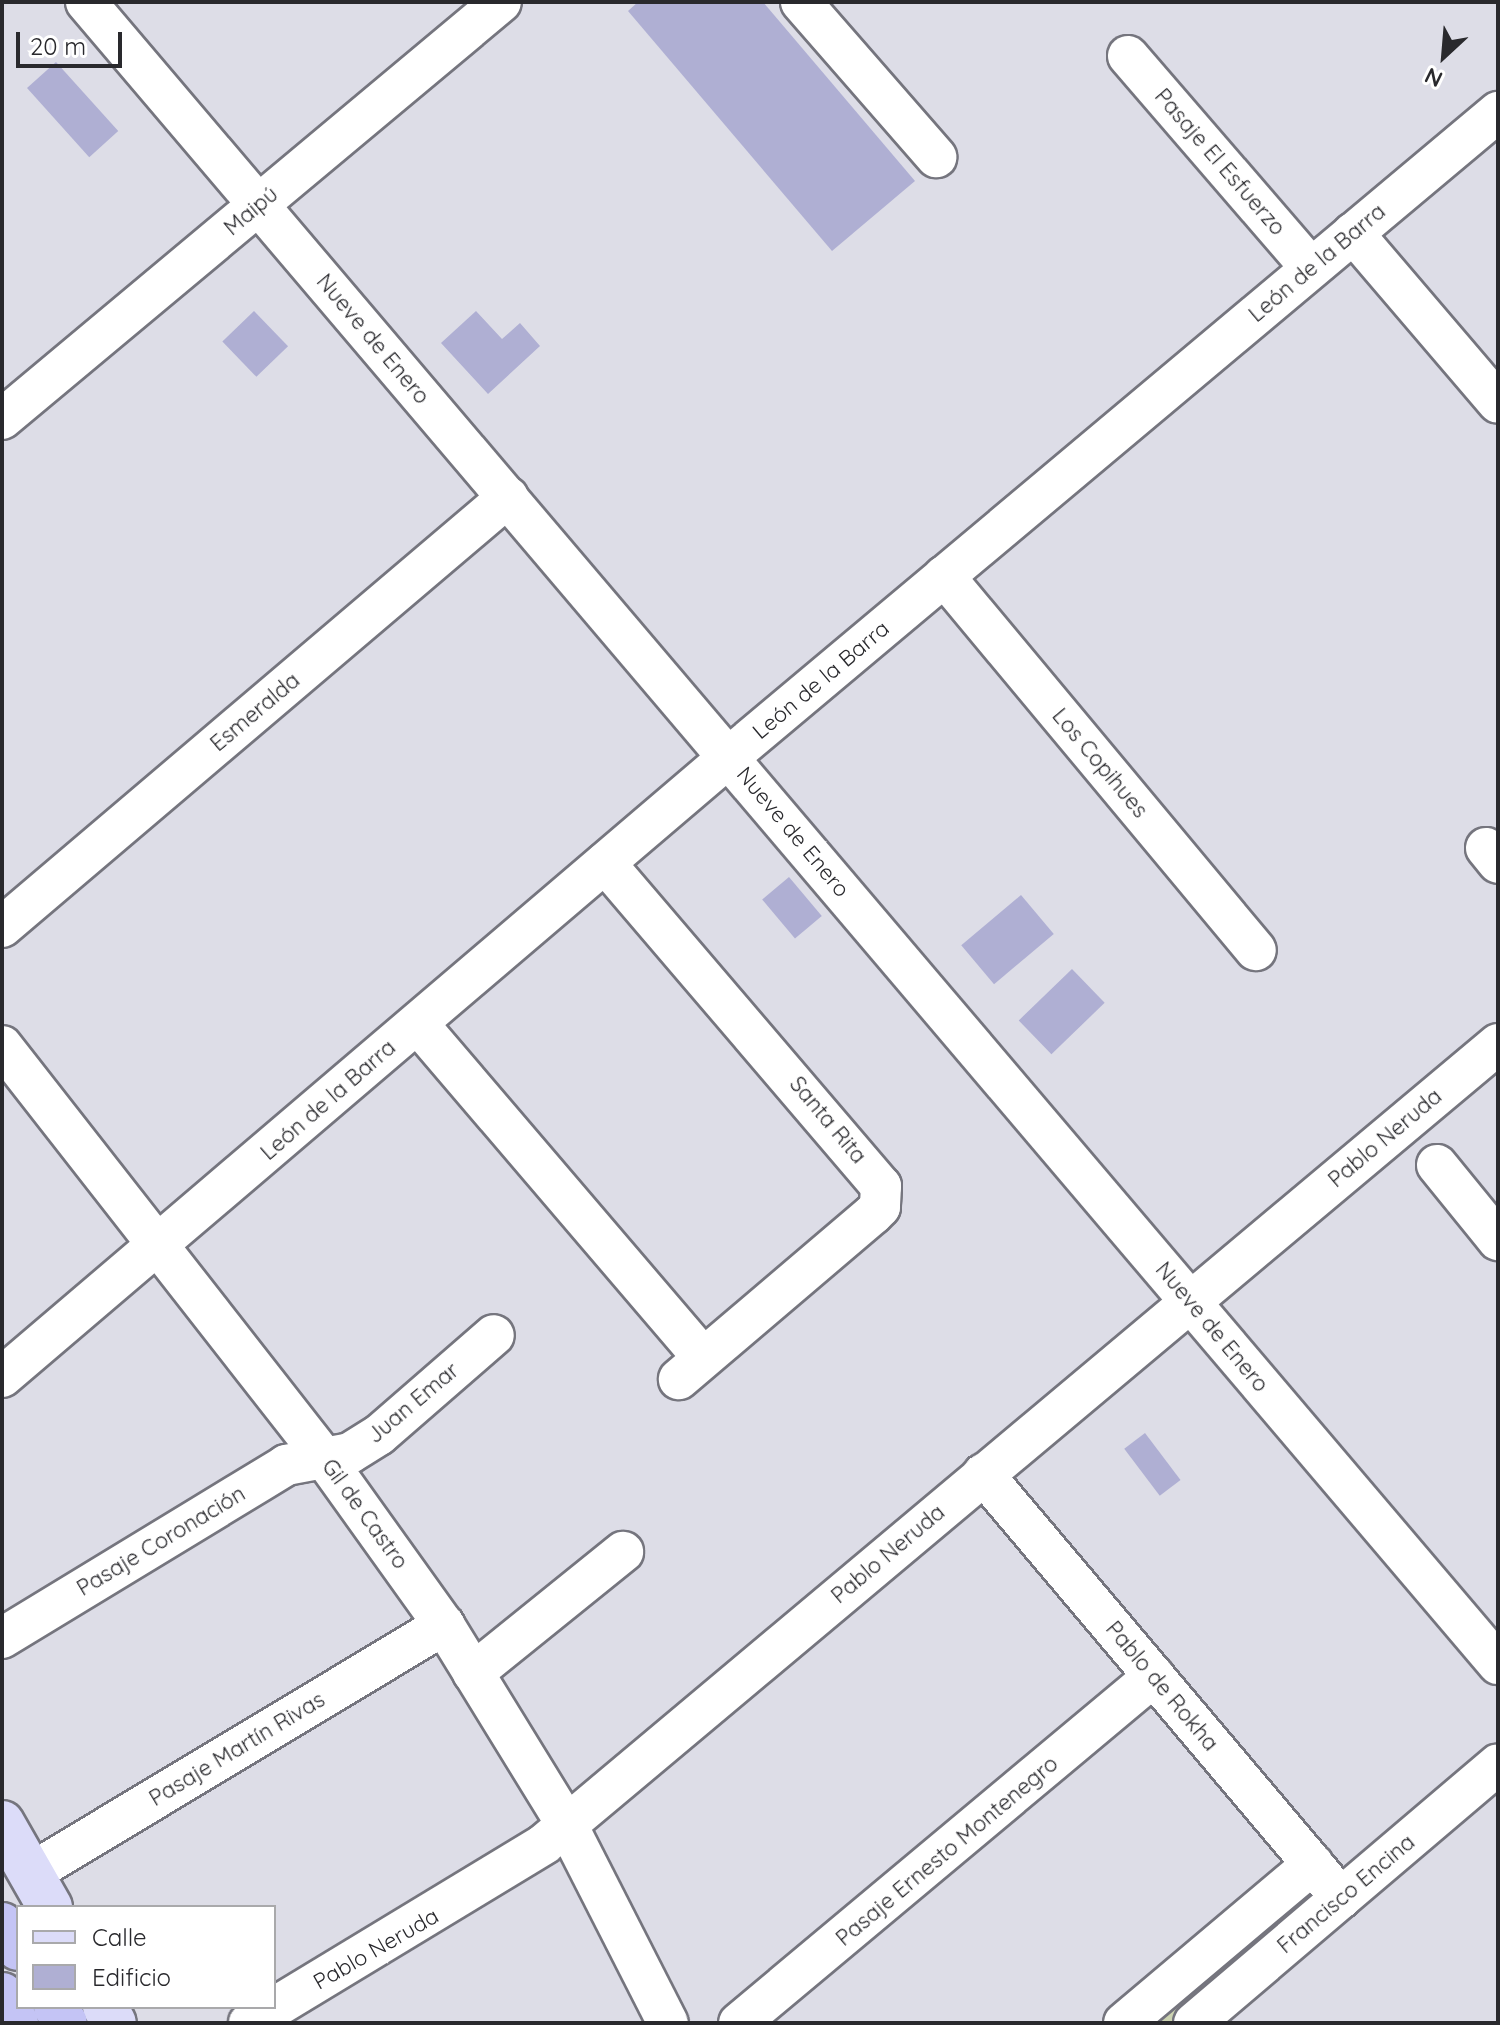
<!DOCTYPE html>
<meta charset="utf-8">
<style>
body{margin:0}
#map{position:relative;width:1500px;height:2025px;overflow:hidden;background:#dddde7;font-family:Quicksand,sans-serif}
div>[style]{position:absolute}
.green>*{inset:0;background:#cdd4b2}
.building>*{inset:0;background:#afafd3;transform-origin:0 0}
.roads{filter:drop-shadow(2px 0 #75757e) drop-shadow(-2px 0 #75757e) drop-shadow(0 2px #75757e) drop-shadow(0 -2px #75757e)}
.minor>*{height:40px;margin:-20px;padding:0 20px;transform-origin:20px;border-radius:20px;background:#fff}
.major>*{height:44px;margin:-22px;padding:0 22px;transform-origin:22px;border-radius:22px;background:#dcdcf9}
.highway>*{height:44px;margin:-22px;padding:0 22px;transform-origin:22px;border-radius:22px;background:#c4c4f5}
span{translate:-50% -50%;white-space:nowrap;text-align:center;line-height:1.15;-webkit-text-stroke:7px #fff;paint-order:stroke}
.street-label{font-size:22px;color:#29292d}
.frame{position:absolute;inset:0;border:4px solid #29292d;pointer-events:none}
.legend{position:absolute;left:16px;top:1905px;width:260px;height:104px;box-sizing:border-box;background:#fff;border:2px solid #a9a9ab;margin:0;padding:10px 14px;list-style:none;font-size:24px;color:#29292d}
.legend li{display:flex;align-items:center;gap:16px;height:40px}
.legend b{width:40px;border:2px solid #a9a9ab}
.north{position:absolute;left:1404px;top:16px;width:80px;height:80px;-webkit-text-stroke:6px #fff;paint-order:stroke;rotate:206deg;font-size:22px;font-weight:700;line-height:32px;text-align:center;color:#29292d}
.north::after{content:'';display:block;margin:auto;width:28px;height:36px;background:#29292d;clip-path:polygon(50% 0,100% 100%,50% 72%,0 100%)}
.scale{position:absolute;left:16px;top:32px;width:106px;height:36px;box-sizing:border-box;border:4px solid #29292d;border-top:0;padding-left:10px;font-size:24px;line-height:28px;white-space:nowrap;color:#29292d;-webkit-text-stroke:6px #fff;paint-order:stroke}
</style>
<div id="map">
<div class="green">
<div style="clip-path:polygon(1308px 1877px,1327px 1900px,1181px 2023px,1135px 2023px)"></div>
</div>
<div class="building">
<div style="clip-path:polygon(638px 2px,763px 2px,915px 181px,832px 251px,628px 11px)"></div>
<div style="left:56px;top:62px;width:93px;height:39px;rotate:48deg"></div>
<div style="left:254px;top:311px;width:49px;height:44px;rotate:46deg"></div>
<div style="clip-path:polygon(476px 311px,502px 339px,520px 323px,540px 346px,488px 394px,441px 343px)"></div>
<div style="left:789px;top:877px;width:51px;height:35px;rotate:50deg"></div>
<div style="left:1021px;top:895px;width:51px;height:78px;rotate:50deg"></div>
<div style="left:1072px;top:969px;width:47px;height:74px;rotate:46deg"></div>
<div style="left:1145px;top:1433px;width:59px;height:26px;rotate:53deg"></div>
</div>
<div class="roads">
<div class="minor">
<div style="left:86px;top:2px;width:2181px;rotate:49.65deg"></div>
<div style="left:801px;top:2px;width:206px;rotate:48.9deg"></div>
<div style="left:1128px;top:56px;width:280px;rotate:49.2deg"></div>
<div style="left:1353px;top:233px;width:223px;rotate:49.5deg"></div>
<div style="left:2px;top:419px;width:650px;rotate:-39.88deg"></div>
<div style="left:944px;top:576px;width:487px;rotate:50.2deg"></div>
<div style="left:1486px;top:848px;width:19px;rotate:51deg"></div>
<div style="left:605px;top:863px;width:425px;rotate:49.5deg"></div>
<div style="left:881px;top:1186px;width:21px;rotate:93deg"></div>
<div style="left:880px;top:1207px;width:10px;rotate:135deg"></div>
<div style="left:873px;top:1214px;width:255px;rotate:139.6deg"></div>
<div style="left:2px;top:927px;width:664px;rotate:-40.36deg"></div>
<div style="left:418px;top:1024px;width:439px;rotate:49.5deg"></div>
<div style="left:2px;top:1046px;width:524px;rotate:51.97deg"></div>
<div style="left:325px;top:1459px;width:204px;rotate:54.4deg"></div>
<div style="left:444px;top:1625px;width:235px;rotate:58.4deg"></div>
<div style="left:567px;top:1825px;width:222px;rotate:63deg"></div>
<div style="left:1437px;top:1165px;width:97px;rotate:50.9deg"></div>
<div style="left:2px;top:1377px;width:955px;rotate:-40.46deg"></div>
<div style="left:729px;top:757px;width:1004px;rotate:-39.99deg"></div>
<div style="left:983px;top:1474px;width:555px;rotate:49.82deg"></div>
<div style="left:2px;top:1638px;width:333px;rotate:-31.3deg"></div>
<div style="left:286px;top:1465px;width:65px;rotate:-10.6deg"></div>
<div style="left:350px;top:1453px;width:34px;rotate:-32deg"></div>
<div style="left:379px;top:1435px;width:152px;rotate:-41deg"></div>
<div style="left:473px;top:1673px;width:193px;rotate:-38.9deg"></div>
<div style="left:31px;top:1873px;width:482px;rotate:-31deg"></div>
<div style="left:249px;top:2023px;width:345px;rotate:-31.2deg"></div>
<div style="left:544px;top:1844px;width:1245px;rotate:-39.98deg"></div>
<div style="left:739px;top:2023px;width:541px;rotate:-39.9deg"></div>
<div style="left:1124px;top:2023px;width:247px;rotate:-40.1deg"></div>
<div style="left:1194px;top:2023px;width:399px;rotate:-40.4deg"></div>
</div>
<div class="major">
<div style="left:2px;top:1823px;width:97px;rotate:60.3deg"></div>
<div style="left:105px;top:2007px;width:18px;rotate:61deg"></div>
</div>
<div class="highway">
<div style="left:2px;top:1925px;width:28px;rotate:55deg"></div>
<div style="left:2px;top:1995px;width:31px;rotate:63deg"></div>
<div style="left:56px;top:2007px;width:18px;rotate:61deg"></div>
</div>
</div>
<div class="street-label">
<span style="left:1220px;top:162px;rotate:49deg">Pasaje El Esfuerzo</span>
<span style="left:251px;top:211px;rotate:-40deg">Maipú</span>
<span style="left:1317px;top:263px;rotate:-40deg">León de la Barra</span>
<span style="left:373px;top:339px;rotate:50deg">Nueve de Enero</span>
<span style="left:821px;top:680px;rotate:-40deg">León de la Barra</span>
<span style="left:255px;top:712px;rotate:-40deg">Esmeralda</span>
<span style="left:1100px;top:763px;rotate:50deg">Los Copihues</span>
<span style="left:793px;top:832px;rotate:50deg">Nueve de Enero</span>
<span style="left:328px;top:1100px;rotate:-41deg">León de la Barra</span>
<span style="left:828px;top:1120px;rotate:50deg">Santa Rita</span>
<span style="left:1385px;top:1138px;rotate:-40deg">Pablo Neruda</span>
<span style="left:1212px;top:1327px;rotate:50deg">Nueve de Enero</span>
<span style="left:413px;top:1403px;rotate:-40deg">Juan Emar</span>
<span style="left:365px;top:1514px;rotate:54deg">Gil de Castro</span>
<span style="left:161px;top:1541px;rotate:-31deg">Pasaje Coronación</span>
<span style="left:888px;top:1554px;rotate:-40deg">Pablo Neruda</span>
<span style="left:1162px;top:1686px;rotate:50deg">Pablo de Rokha</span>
<span style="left:237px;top:1749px;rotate:-31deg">Pasaje Martín Rivas</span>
<span style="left:947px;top:1851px;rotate:-40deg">Pasaje Ernesto Montenegro</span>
<span style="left:1346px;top:1894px;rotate:-40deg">Francisco Encina</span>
<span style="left:376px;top:1949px;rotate:-30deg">Pablo Neruda</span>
</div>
<div class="frame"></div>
<ul class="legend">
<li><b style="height:10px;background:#dcdcf9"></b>Calle</li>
<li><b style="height:22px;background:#afafd3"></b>Edificio</li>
</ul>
<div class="north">N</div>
<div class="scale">20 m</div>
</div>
